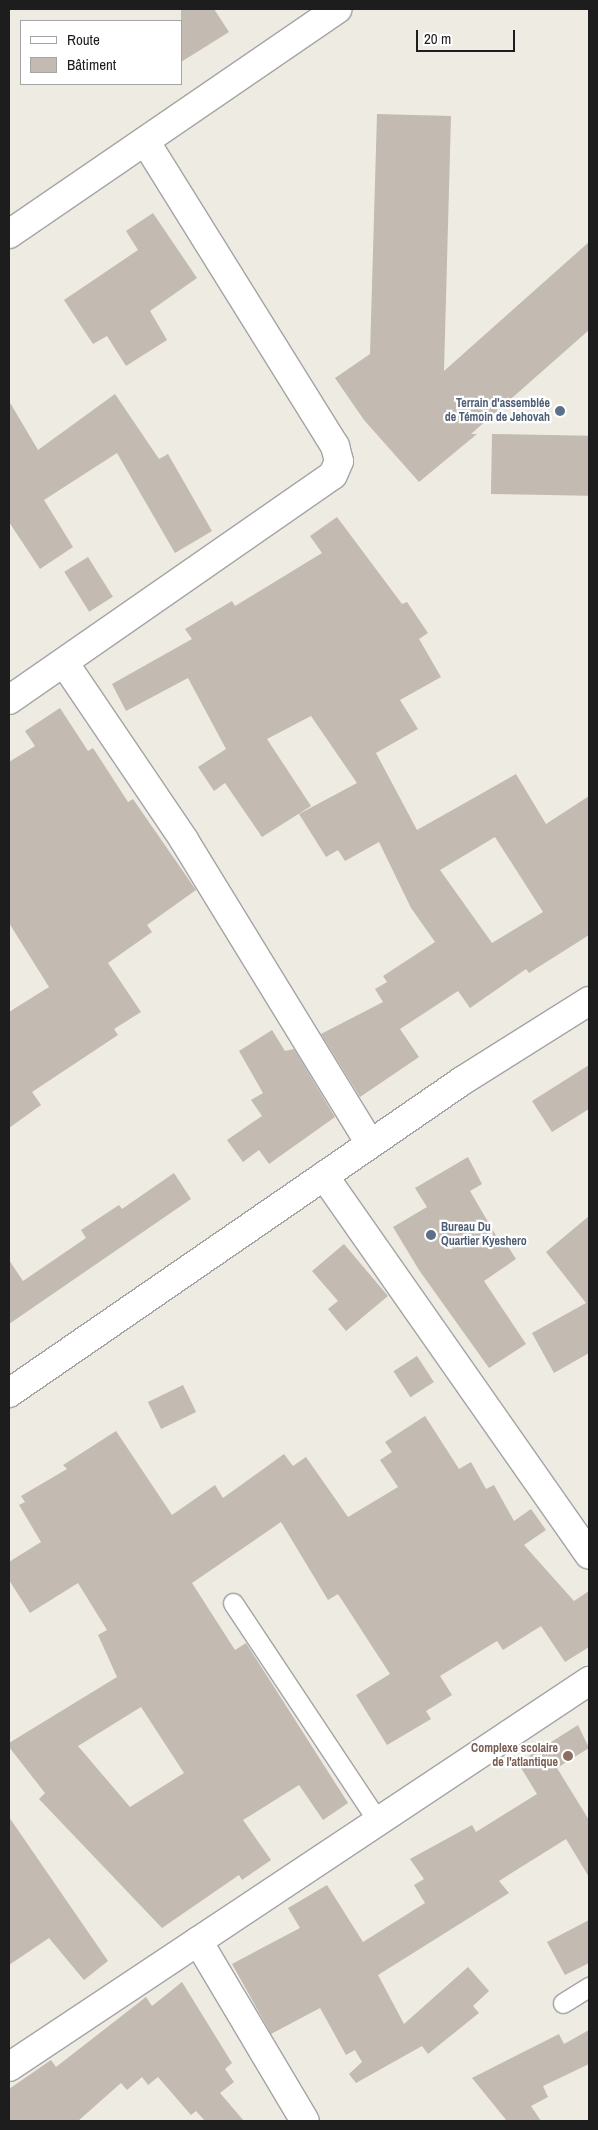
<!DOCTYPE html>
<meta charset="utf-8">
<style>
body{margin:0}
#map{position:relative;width:598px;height:2130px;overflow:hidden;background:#eeebe2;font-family:"Archivo Narrow",sans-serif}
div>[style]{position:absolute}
.building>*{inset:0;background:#c3bab2;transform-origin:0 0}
.roads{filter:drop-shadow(1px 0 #a4a4a4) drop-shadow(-1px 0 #a4a4a4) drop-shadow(0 1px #a4a4a4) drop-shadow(0 -1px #a4a4a4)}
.service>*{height:19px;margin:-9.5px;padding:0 9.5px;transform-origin:9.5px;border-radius:9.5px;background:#fff}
.minor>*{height:28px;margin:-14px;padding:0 14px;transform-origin:14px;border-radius:14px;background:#fff}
.dots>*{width:14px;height:14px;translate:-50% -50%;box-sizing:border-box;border:2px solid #fff;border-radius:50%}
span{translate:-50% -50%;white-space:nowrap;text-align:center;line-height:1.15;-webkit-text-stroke:4.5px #fff;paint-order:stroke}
.service-label{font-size:12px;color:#4e5e75;font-weight:700}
.right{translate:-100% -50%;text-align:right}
.left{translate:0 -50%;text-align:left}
.education-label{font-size:12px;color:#785e54;font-weight:700}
.frame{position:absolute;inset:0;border:10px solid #1d1d1d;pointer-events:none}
.legend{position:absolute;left:20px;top:20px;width:162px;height:65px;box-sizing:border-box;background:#fff;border:1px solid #a5a5a5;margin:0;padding:6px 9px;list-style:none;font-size:15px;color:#1d1d1d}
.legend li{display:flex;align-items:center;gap:10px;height:25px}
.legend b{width:25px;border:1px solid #a5a5a5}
.scale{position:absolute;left:416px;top:30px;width:99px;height:22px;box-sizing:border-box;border:2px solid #1d1d1d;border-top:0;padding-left:6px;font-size:15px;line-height:18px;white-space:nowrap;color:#1d1d1d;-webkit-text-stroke:4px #fff;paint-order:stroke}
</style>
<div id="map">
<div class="building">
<div style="clip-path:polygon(181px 9px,214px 9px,229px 32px,181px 62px)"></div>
<div style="clip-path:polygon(377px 114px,451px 116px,444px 371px,589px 242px,589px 330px,471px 434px,477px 434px,419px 482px,364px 420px,335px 378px,370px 354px)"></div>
<div style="clip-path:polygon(153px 213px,197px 278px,150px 311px,167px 340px,126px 366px,107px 336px,93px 344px,64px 300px,138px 250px,126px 231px)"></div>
<div style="clip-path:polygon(115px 394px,159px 459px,168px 454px,212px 531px,175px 553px,117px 453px,44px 500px,73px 547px,40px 569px,9px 522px,9px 401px,38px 450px)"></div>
<div style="left:492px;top:434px;width:97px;height:60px;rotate:1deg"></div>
<div style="clip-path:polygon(evenodd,337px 517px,402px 604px,407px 602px,428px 633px,419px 639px,441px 677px,400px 700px,418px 729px,376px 753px,417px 830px,516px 774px,546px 824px,589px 796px,589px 935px,529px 973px,526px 969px,470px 1008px,458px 991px,400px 1029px,419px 1057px,360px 1097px,321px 1034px,383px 1002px,375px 989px,387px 982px,383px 976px,435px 942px,411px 908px,379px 842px,345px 861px,338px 850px,326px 857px,299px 814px,357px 783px,311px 716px,267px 739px,311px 806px,262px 837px,225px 783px,214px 791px,198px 767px,226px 749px,188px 678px,126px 711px,112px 684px,192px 639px,185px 629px,232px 601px,235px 606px,322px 553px,310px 536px,337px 517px,495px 837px,543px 912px,492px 943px,440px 870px,495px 837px)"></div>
<div style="left:88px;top:557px;width:47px;height:28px;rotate:58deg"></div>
<div style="clip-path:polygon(60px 708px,88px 751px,93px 748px,128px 802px,133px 799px,196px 890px,147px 925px,152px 932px,108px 963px,141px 1012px,114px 1029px,118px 1035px,32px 1092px,41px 1105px,9px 1128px,9px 1012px,49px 987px,9px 923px,9px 762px,35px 746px,25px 731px)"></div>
<div style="clip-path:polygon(272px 1030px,285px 1051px,294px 1049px,335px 1117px,269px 1164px,259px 1150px,243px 1162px,227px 1140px,262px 1116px,251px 1100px,263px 1093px,239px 1051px)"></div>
<div style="clip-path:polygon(589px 1065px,589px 1109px,552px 1132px,532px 1101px)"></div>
<div style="clip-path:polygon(468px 1157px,482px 1184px,470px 1191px,498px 1239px,502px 1237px,516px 1259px,484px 1281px,526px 1344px,489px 1368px,419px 1270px,393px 1227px,427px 1207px,415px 1188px)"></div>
<div style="clip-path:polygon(174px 1173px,191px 1199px,9px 1324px,9px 1260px,23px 1281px,86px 1238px,81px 1230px,119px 1205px,122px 1209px)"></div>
<div style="clip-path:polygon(589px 1216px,589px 1353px,554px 1373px,532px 1333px,586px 1303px,546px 1252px)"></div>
<div style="clip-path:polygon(344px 1244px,388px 1296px,346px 1331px,328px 1309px,338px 1301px,312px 1271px)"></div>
<div style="left:417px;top:1356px;width:31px;height:28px;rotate:57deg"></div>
<div style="left:183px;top:1385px;width:30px;height:39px;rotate:64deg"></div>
<div style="clip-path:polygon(evenodd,425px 1416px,459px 1469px,471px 1462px,486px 1489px,494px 1485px,514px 1521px,531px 1509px,546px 1530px,524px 1545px,574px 1601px,589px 1591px,589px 1647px,565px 1662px,541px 1626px,503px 1650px,497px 1641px,440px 1676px,452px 1695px,426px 1711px,431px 1719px,387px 1745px,356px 1695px,390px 1674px,338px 1594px,328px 1600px,281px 1522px,192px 1583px,235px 1650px,246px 1643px,348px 1803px,323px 1820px,299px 1785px,243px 1820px,271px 1860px,242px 1880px,239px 1875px,162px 1928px,39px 1799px,45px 1793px,9px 1747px,9px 1743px,117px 1677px,98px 1635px,107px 1630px,78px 1583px,30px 1613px,9px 1580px,9px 1562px,41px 1542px,19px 1505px,25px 1502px,21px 1496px,67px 1469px,63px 1465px,116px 1431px,172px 1515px,215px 1485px,223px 1498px,284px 1454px,293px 1466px,306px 1457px,348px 1517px,398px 1487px,380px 1460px,392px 1452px,385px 1442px,425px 1416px,141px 1707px,184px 1773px,130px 1807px,78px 1746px,141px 1707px)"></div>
<div style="clip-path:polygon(578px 1725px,589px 1748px,557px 1768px,589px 1820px,589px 1877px,566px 1839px,499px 1881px,509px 1893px,378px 1975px,404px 2024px,468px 1967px,489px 1991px,473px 2006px,479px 2013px,428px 2054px,422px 2046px,356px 2083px,349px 2074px,362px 2062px,355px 2050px,346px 2055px,320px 2008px,271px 2034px,232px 1964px,300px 1928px,288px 1908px,327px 1885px,363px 1942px,425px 1903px,414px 1885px,424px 1879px,410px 1859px,472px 1825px,476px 1832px,537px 1794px,518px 1763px)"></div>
<div style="clip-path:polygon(9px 1817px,108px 1961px,84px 1980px,49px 1938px,9px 1965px)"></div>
<div style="clip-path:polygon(589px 1920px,589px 1963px,565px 1975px,547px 1942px)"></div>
<div style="clip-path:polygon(182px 1982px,232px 2063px,225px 2069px,234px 2082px,220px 2093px,244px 2121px,205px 2121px,196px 2111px,191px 2115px,158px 2077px,148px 2085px,142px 2077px,127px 2090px,121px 2083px,78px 2121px,9px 2121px,9px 2089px,51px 2060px,56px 2067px,146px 1997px,152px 2006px)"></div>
<div style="clip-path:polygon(589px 2030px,589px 2064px,543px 2086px,548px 2097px,531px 2106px,541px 2121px,507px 2121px,472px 2078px,559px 2034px,564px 2044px)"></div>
</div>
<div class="roads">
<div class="service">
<div style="left:233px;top:1603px;width:262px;rotate:56.4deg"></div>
<div style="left:563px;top:2003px;width:31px;rotate:-32deg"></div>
</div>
<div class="minor">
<div style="left:9px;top:234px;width:398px;rotate:-34.4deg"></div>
<div style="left:65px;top:664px;width:212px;rotate:55.9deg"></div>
<div style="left:184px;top:840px;width:356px;rotate:58.5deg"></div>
<div style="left:9px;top:700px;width:394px;rotate:-34.8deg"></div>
<div style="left:333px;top:475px;width:15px;rotate:-67deg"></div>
<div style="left:339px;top:461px;width:16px;rotate:-105deg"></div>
<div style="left:335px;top:446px;width:359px;rotate:-121.9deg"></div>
<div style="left:324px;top:1176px;width:462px;rotate:55deg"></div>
<div style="left:9px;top:1393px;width:550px;rotate:-34.56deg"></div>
<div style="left:462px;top:1081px;width:150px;rotate:-32.2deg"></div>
<div style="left:198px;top:1941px;width:209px;rotate:59.3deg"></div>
<div style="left:9px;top:2067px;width:697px;rotate:-33.64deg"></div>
</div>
</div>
<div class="dots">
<div style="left:560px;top:411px;background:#5c6f8a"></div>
<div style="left:431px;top:1235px;background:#5c6f8a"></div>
<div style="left:568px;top:1756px;background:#8d6e63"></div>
</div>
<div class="service-label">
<span class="right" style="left:550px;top:411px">Terrain d'assemblée<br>de Témoin de Jehovah</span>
<span class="left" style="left:441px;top:1235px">Bureau Du<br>Quartier Kyeshero</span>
</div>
<div class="education-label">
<span class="right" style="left:558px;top:1756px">Complexe scolaire<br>de l'atlantique</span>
</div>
<div class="frame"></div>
<ul class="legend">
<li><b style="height:6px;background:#fff"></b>Route</li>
<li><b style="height:14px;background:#c3bab2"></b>Bâtiment</li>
</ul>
<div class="scale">20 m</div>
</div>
